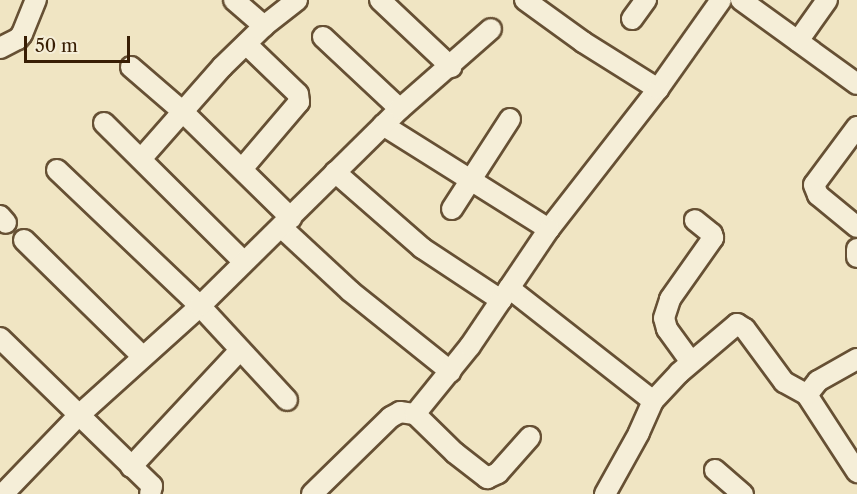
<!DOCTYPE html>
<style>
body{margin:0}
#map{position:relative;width:857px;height:494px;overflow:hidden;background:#f0e5c3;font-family:"Libre Caslon Text",serif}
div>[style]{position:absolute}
.roads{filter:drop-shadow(2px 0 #665034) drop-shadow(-2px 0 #665034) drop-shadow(0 2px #665034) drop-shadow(0 -2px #665034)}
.minor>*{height:20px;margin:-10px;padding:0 10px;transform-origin:10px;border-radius:10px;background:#f5eed8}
span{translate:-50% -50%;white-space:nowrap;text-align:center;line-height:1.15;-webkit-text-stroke:4.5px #f5eed8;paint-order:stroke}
.scale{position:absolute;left:24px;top:36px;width:106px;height:27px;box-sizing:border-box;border:3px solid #381e04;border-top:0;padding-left:8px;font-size:18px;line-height:21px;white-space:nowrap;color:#381e04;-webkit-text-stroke:4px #f5eed8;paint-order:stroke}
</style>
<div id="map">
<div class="roads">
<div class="minor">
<div style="left:234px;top:0;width:40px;rotate:41deg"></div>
<div style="left:380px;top:0;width:98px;rotate:43.3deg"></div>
<div style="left:525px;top:0;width:72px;rotate:35.9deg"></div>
<div style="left:583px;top:42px;width:89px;rotate:32.1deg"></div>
<div style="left:741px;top:0;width:143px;rotate:35.9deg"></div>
<div style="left:632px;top:19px;width:24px;rotate:-54deg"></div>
<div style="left:323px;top:37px;width:105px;rotate:43.1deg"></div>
<div style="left:798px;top:41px;width:50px;rotate:-54.7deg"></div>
<div style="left:0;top:48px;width:20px;rotate:-27deg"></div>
<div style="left:18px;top:39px;width:6px;rotate:-51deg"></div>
<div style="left:22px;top:34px;width:37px;rotate:-68deg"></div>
<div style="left:131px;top:67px;width:67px;rotate:40.8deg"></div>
<div style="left:182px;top:111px;width:153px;rotate:44.5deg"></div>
<div style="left:104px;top:123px;width:197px;rotate:44.8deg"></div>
<div style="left:383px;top:125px;width:196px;rotate:32.1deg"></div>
<div style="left:549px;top:229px;width:177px;rotate:-52.1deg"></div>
<div style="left:658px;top:89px;width:109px;rotate:-54.7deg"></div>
<div style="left:857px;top:127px;width:72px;rotate:126.6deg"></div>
<div style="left:814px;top:185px;width:11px;rotate:68deg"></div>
<div style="left:818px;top:195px;width:50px;rotate:39.4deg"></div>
<div style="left:141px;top:159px;width:123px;rotate:-48.6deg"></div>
<div style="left:222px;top:67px;width:59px;rotate:-44.3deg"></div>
<div style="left:264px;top:26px;width:42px;rotate:-38.2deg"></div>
<div style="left:242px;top:169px;width:88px;rotate:-49.6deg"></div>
<div style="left:299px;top:102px;width:8px;rotate:-97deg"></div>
<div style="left:298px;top:94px;width:72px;rotate:-136.1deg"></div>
<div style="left:57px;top:170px;width:197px;rotate:43.6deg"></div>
<div style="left:200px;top:306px;width:128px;rotate:47.2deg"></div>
<div style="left:335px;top:172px;width:116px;rotate:41.1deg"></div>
<div style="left:422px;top:248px;width:95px;rotate:33.4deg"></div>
<div style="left:452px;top:209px;width:107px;rotate:-57.2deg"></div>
<div style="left:0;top:216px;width:9px;rotate:49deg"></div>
<div style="left:281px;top:227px;width:94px;rotate:42.8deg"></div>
<div style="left:350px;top:291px;width:129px;rotate:38.7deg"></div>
<div style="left:24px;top:240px;width:165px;rotate:44.5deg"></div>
<div style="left:857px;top:249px;width:8px;rotate:90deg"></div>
<div style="left:509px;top:288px;width:183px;rotate:38.1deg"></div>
<div style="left:653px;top:401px;width:35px;rotate:114deg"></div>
<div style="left:639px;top:433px;width:70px;rotate:119.1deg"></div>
<div style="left:0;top:338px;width:212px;rotate:44.2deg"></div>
<div style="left:152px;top:486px;width:8px;rotate:104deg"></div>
<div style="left:857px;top:359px;width:45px;rotate:150.6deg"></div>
<div style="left:818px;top:381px;width:18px;rotate:128deg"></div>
<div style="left:807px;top:395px;width:92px;rotate:57deg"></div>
<div style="left:691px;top:362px;width:41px;rotate:-126deg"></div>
<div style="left:667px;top:329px;width:11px;rotate:-105deg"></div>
<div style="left:664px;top:318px;width:20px;rotate:-72deg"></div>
<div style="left:670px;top:299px;width:75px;rotate:-54.8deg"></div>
<div style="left:713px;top:238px;width:4px;rotate:-104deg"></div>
<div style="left:712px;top:234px;width:22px;rotate:-141deg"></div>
<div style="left:653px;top:401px;width:38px;rotate:-47deg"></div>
<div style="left:679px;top:373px;width:76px;rotate:-40.2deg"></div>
<div style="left:737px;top:324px;width:9px;rotate:32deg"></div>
<div style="left:745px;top:329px;width:66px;rotate:53.7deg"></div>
<div style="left:784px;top:382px;width:26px;rotate:29deg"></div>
<div style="left:415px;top:414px;width:56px;rotate:44.3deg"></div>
<div style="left:455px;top:453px;width:41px;rotate:38deg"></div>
<div style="left:487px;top:478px;width:12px;rotate:-24deg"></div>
<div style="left:498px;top:473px;width:48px;rotate:-48.4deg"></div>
<div style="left:131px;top:467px;width:160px;rotate:-47deg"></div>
<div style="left:715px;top:470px;width:37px;rotate:41deg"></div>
<div style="left:3px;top:494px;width:108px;rotate:-46.1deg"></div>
<div style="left:78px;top:416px;width:164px;rotate:-42deg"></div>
<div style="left:200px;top:306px;width:281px;rotate:-44.6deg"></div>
<div style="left:400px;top:109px;width:121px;rotate:-41.3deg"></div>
<div style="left:312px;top:494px;width:110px;rotate:-44.3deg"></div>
<div style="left:391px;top:417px;width:10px;rotate:-29deg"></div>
<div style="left:400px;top:412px;width:15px;rotate:8deg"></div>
<div style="left:415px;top:414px;width:87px;rotate:-51deg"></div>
<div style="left:470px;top:346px;width:141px;rotate:-56deg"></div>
</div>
</div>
<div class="scale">50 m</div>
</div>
